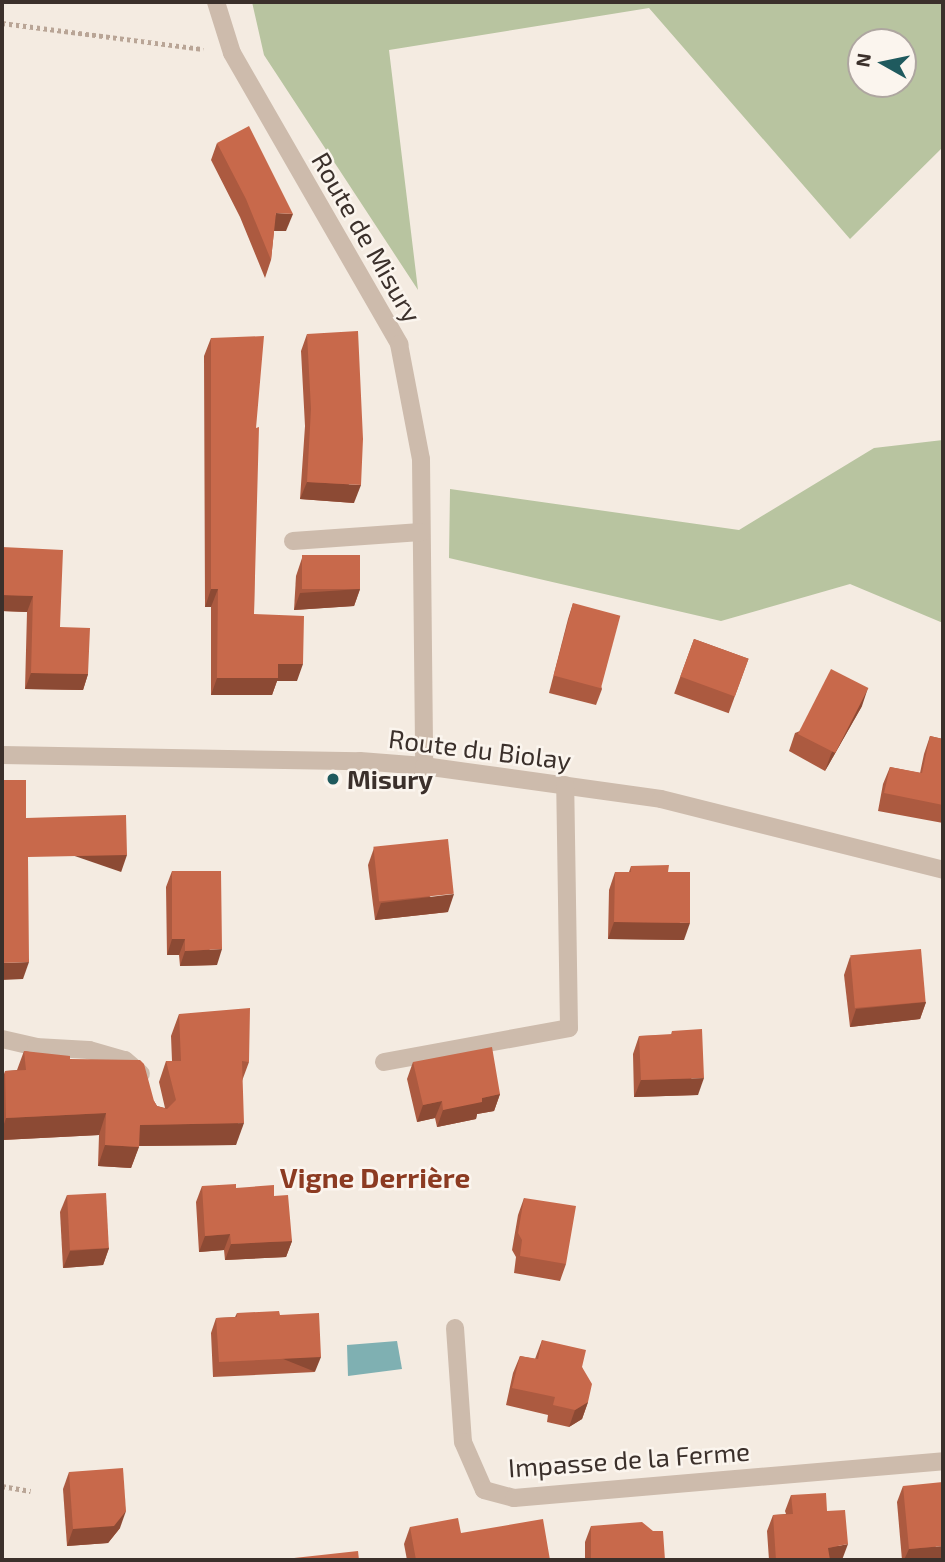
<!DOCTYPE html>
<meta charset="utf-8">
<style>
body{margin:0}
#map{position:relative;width:945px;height:1562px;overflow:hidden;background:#f4ebe1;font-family:"Exo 2",sans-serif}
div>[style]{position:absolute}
.green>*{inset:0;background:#b8c4a0}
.water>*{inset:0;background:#7fb0b2}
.path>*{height:4.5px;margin-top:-2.25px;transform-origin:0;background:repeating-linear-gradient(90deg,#b9a596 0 3.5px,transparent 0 7px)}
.minor>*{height:18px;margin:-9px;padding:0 9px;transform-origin:9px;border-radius:9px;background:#cdbbac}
.wall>*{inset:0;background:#ac5a40;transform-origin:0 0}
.shaded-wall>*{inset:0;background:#8c4a34;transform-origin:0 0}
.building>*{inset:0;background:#c8694b;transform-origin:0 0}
.dots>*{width:19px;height:19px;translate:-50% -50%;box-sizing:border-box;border:4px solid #fbf5ee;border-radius:50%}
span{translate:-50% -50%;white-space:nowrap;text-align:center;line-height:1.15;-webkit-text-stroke:5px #fbf5ee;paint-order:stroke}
.street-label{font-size:26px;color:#3b302b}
.poi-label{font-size:26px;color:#3b302b;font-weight:700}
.left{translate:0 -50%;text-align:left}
.neighbourhood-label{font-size:28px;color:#8c3b22;font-weight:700}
.frame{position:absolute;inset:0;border:4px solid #3b302b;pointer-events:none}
.north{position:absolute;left:847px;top:28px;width:70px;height:70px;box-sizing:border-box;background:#fbf5ee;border:2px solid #aea6a0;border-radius:50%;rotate:279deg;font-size:19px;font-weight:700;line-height:28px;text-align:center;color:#3b302b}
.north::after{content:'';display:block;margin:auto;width:24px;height:32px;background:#1f5a5e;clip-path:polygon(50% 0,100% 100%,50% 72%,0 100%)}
</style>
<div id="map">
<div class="green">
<div style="clip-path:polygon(evenodd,252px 2px,943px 2px,943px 147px,850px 239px,649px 8px,389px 50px,418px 290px,264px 55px,252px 2px,861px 42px,903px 42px,903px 84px,861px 84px,861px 42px)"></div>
<div style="clip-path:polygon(943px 440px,943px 623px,850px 584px,721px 621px,449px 558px,450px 489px,739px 530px,874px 448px)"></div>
</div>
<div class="water">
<div style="clip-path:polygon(397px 1341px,402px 1369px,348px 1376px,347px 1345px)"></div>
</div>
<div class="path">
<div style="left:2px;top:23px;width:203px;rotate:7.4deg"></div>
<div style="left:2px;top:1486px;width:29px;rotate:10deg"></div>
</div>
<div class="minor">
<div style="left:216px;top:2px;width:53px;rotate:72.6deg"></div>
<div style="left:232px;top:53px;width:336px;rotate:60.1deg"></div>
<div style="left:399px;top:344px;width:117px;rotate:79.2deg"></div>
<div style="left:421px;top:459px;width:307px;rotate:89.4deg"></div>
<div style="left:293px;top:541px;width:128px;rotate:-4deg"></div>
<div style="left:2px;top:755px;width:358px;rotate:1deg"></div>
<div style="left:360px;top:761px;width:64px;rotate:4.5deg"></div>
<div style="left:424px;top:766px;width:239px;rotate:7.9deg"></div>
<div style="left:661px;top:799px;width:291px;rotate:14.1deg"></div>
<div style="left:2px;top:1039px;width:35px;rotate:13deg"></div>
<div style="left:36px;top:1047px;width:53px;rotate:3.2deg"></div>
<div style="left:89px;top:1050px;width:37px;rotate:16deg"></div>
<div style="left:125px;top:1060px;width:21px;rotate:41deg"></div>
<div style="left:384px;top:1062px;width:188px;rotate:-10.4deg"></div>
<div style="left:569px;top:1028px;width:243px;rotate:-90.9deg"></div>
<div style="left:455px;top:1328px;width:114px;rotate:86deg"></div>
<div style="left:463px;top:1442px;width:52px;rotate:66.4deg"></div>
<div style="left:484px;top:1490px;width:31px;rotate:15deg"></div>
<div style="left:514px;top:1498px;width:431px;rotate:-4.9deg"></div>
</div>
<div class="wall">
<div style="clip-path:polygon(217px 143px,286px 231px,274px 231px,271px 260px,265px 278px,240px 217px,211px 160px)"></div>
<div style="clip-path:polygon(307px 334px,354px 503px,300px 499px,305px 426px,301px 351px)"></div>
<div style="clip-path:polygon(211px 338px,256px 428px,254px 614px,297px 681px,277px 681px,272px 695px,211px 695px,211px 607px,205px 607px,204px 356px)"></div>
<div style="clip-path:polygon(2px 547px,60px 627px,88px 674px,83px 690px,25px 689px,27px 612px,2px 611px)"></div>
<div style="clip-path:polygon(302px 558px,360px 589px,354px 606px,294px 610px,296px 576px)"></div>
<div style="clip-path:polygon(573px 603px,602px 689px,596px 705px,549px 693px,568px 619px)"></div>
<div style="left:694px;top:639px;width:58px;height:58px;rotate:20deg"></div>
<div style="clip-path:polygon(862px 706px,825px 771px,789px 751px,795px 733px)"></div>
<div style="clip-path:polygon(930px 736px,943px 739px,943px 823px,878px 811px,883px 784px,890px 767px,920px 773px,924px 754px)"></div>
<div style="clip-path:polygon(374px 848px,448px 912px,375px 920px,368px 865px)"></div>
<div style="clip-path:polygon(631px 866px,668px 872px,684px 940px,608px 939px,609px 890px,615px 872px,629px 872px)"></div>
<div style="clip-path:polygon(172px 871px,217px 965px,180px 966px,179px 955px,167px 955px,166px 887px)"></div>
<div style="clip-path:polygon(850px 957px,926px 1002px,920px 1019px,850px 1027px,844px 975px)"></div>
<div style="clip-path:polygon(179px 1014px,249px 1062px,242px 1081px,236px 1145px,139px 1146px,131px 1168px,98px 1166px,99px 1135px,2px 1140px,2px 1080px,5px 1071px,17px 1070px,24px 1051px,70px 1059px,154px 1101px,157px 1106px,165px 1108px,159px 1082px,166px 1061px,172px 1061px,171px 1036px)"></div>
<div style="clip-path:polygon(672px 1031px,698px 1095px,634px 1097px,633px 1054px,639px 1036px,671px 1035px)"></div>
<div style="clip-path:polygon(413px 1062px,500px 1094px,494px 1111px,477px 1114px,476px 1119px,437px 1127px,435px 1118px,417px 1122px,407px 1079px)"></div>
<div style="clip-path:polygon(202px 1186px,236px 1188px,274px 1196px,292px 1241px,286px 1257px,225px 1260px,224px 1250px,199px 1252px,196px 1202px)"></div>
<div style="clip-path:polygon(67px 1195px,109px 1248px,103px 1265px,63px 1268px,60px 1212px)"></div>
<div style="clip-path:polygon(524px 1198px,566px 1264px,560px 1281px,514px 1273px,516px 1257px,512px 1250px,518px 1215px)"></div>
<div style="clip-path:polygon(237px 1313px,280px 1315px,315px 1372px,213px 1377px,211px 1333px,216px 1318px,235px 1317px)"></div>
<div style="clip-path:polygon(542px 1340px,582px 1367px,588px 1402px,582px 1419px,569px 1427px,547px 1422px,548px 1415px,506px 1405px,513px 1373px,520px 1356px,535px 1359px)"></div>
<div style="clip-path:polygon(69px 1472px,120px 1528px,108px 1543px,67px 1546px,63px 1489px)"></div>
<div style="clip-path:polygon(903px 1486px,943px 1560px,902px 1560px,897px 1502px)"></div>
<div style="clip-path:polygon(791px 1495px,827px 1511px,842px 1560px,769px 1560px,767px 1531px,773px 1515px,786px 1514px,785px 1511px)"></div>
<div style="clip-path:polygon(591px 1526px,665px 1560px,585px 1560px,585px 1542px)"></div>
<div style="clip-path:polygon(410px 1527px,461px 1533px,550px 1560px,407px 1560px,404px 1544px)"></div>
</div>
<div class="shaded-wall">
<div style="clip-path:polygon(276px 213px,293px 214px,286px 231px,269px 231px)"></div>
<div style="clip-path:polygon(307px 482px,361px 485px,354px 503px,300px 499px)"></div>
<div style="clip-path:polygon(211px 589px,218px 589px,211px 607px,205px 607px)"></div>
<div style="clip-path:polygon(360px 589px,354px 606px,294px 610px,300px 593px)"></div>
<div style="clip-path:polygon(2px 595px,33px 596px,27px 612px,2px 611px)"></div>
<div style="clip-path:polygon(278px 664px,303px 664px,297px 681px,277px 681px,272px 695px,211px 695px,217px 678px)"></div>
<div style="clip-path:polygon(31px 673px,88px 674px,83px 690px,25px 689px)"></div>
<div style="clip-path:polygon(868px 688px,862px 706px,825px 771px,831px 754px)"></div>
<div style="left:127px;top:855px;width:18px;height:99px;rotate:109deg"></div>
<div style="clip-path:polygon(454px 894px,448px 912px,375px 920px,381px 903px)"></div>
<div style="clip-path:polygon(614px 922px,690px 923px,684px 940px,608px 939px)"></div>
<div style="clip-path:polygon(172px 939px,185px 939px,179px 955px,167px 955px)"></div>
<div style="clip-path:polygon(222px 949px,217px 965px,180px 966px,185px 951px)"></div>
<div style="clip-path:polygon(29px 962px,23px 979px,2px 980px,2px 963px)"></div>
<div style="clip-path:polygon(926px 1002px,920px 1019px,850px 1027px,856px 1009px)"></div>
<div style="clip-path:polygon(704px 1078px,698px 1095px,634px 1097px,641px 1080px)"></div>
<div style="clip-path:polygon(500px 1094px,494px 1111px,477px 1114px,476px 1119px,437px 1127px,443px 1110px,482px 1098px)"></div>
<div style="clip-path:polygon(442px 1101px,435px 1118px,417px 1122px,423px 1105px)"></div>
<div style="clip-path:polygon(106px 1113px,99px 1135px,2px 1140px,2px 1130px,6px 1118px)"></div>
<div style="clip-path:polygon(244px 1123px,236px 1145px,132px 1146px,140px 1125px)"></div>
<div style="clip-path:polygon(105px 1145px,139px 1147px,131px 1168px,98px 1166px)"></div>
<div style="clip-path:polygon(230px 1234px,224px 1250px,199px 1252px,205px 1236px)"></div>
<div style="clip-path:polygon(292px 1241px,286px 1257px,225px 1260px,231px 1244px)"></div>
<div style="clip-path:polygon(109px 1248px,103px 1265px,63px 1268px,70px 1251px)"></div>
<div style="left:321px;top:1357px;width:16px;height:102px;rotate:112deg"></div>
<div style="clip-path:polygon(588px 1402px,582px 1419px,569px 1427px,575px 1410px)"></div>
<div style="clip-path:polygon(126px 1511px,120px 1528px,108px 1543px,67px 1546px,73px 1529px)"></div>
<div style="clip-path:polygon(848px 1544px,842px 1560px,824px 1560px,828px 1548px)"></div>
<div style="clip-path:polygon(943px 1546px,943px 1560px,904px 1560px,909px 1549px)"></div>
</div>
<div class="building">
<div style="clip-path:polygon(249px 126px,293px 214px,276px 213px,271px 260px,246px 199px,217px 143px)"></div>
<div style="clip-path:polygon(358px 331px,363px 439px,361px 485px,307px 482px,311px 409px,307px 334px)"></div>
<div style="clip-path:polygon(264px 336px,256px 428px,259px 427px,254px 614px,304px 616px,303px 664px,278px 664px,278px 678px,217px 678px,218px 589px,211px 589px,211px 338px)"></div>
<div style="clip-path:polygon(2px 547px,63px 550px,60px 627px,90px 628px,88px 674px,31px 673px,33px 596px,2px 595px)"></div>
<div style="left:360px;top:555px;width:34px;height:58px;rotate:90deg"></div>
<div style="left:573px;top:603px;width:49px;height:75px;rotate:15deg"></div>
<div style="left:694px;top:639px;width:58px;height:40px;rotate:20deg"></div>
<div style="left:831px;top:669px;width:42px;height:73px;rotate:27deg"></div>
<div style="clip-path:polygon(930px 736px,943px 739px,943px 805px,884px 793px,890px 767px,922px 773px)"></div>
<div style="clip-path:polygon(2px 780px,26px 780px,26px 818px,126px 815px,127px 855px,28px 857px,29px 962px,2px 963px)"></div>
<div style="left:448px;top:839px;width:55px;height:75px;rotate:84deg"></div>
<div style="clip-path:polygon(669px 865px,668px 872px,690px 872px,690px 923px,614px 922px,615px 872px,631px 872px,631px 866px)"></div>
<div style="clip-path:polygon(172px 871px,221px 871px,222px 949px,185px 951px,185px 939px,172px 939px)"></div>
<div style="left:921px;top:949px;width:53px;height:71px;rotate:85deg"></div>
<div style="clip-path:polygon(250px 1008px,249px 1062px,242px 1061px,244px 1123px,140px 1125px,139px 1147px,105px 1145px,106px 1113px,6px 1118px,5px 1071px,26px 1070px,24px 1051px,70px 1056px,70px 1059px,140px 1060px,144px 1064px,154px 1101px,157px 1106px,167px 1109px,176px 1100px,166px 1061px,181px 1061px,179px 1014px)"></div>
<div style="clip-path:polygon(702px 1029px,704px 1078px,641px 1080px,639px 1036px,672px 1034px,672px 1031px)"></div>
<div style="clip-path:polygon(492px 1047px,500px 1094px,482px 1098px,482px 1102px,443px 1110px,442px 1101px,423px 1105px,413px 1062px)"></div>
<div style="clip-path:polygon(236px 1184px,236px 1188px,274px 1185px,274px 1196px,288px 1195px,292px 1241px,231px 1244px,230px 1234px,205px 1236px,202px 1186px)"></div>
<div style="left:106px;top:1193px;width:55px;height:39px;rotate:87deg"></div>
<div style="clip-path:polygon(524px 1198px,576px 1206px,566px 1264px,520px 1256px,522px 1240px,518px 1233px)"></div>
<div style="clip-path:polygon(2px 1219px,4px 1247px,2px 1247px)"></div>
<div style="clip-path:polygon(279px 1311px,280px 1315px,319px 1313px,321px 1357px,219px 1362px,216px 1318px,237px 1317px,237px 1313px)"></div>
<div style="clip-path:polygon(542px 1340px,586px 1350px,582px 1367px,592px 1384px,588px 1402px,575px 1410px,553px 1405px,555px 1397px,512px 1388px,520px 1356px,538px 1359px)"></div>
<div style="clip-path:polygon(123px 1468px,126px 1511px,114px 1526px,73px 1529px,69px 1472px)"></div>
<div style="clip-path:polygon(943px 1482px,943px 1546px,909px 1549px,903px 1486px)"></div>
<div style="clip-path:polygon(826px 1493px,827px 1511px,845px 1510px,848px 1544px,828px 1548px,830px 1560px,776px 1560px,773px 1515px,793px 1514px,791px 1495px)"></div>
<div style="clip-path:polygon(458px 1518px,461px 1533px,543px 1519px,550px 1560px,416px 1560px,410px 1527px)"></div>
<div style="clip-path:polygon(642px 1522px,653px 1531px,663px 1531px,665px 1560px,591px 1560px,591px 1526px)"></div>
<div style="clip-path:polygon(358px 1551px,359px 1560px,285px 1560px,285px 1559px)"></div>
</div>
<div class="dots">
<div style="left:333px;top:779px;background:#1f5a5e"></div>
</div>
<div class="street-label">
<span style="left:367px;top:237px;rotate:60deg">Route de Misury</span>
<span style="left:480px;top:749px;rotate:7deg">Route du Biolay</span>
<span style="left:629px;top:1459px;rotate:-4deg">Impasse de la Ferme</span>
</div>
<div class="poi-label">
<span class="left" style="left:347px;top:779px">Misury</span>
</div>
<div class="neighbourhood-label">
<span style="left:375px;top:1177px">Vigne Derrière</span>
</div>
<div class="frame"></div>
<div class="north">N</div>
</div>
